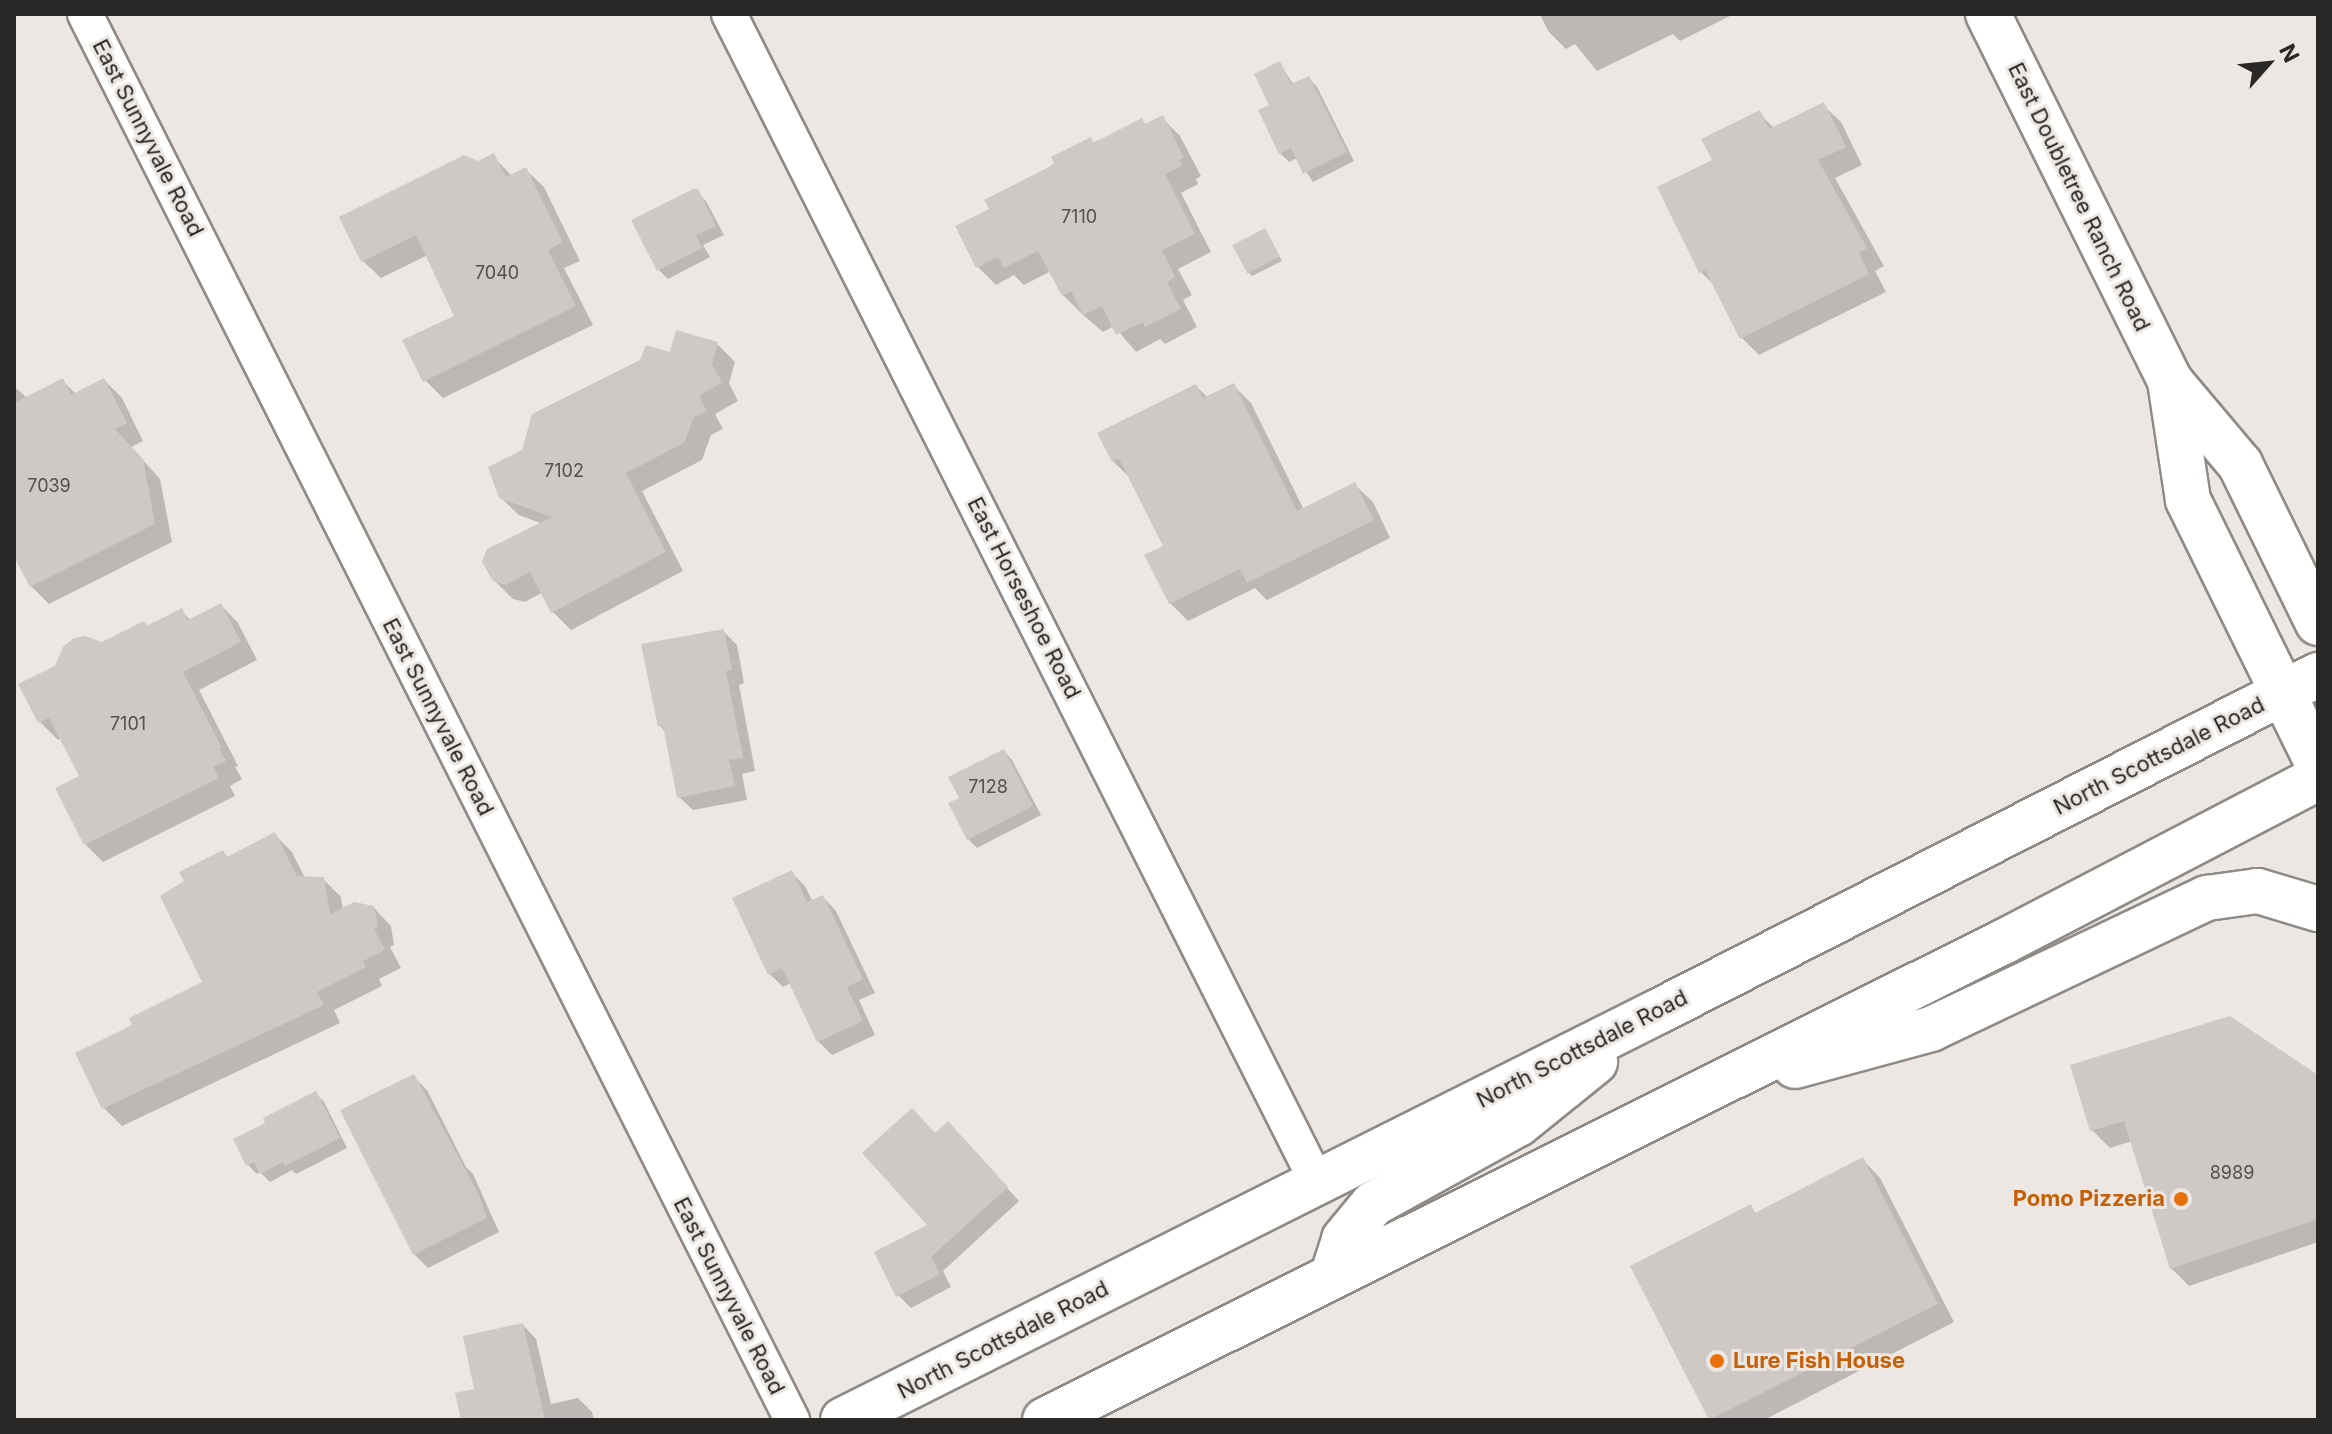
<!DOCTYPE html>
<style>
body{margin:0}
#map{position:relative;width:2332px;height:1434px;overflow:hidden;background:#ede7e3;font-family:Inter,sans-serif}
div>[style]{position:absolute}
.shadow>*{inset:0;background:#0003}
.building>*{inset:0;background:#cec9c5;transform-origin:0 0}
.roads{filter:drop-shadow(2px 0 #8f8a86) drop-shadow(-2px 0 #8f8a86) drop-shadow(0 2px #8f8a86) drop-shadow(0 -2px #8f8a86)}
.street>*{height:34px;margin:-17px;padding:0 17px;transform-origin:17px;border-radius:17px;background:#fff}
.secondary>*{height:44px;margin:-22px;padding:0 22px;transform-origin:22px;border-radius:22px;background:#fff}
.primary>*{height:44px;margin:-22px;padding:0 22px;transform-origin:22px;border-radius:22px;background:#fff}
.dots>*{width:22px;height:22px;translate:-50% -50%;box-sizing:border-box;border:4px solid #ede7e3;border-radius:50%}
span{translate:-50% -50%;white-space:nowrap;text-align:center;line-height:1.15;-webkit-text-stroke:6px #ede7e3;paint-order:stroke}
.number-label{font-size:18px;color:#53504e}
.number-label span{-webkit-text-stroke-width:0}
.street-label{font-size:22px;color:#2a2827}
.food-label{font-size:22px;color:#c56008;font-weight:700}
.right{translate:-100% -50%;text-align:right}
.left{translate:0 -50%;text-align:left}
.frame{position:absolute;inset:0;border:16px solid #2a2827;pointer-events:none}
.north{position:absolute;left:2228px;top:24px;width:80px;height:80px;-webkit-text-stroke:6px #ede7e3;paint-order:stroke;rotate:63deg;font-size:22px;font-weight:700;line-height:32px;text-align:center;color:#2a2827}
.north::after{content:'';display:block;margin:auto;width:28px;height:36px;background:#2a2827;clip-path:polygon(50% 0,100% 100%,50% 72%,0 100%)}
</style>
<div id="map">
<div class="shadow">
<div style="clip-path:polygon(1540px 14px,1734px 14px,1680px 41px,1673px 34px,1597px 71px,1575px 44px,1566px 49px,1548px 31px)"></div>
<div style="clip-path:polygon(1279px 63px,1294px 85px,1309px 78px,1317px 87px,1354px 161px,1313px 182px,1297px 158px,1289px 162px,1280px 153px,1272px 106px)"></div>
<div style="clip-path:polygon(1823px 105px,1841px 122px,1862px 165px,1835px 178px,1884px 266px,1875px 271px,1886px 292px,1759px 355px,1741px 337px,1716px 287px,1701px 272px,1660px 188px,1714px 161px,1759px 113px,1775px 129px)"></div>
<div style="clip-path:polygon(1162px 118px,1180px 136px,1201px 176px,1196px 179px,1198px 184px,1181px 193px,1211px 252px,1178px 269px,1192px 295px,1183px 300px,1197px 327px,1165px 344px,1160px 339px,1136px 352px,1114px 326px,1103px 332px,1081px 313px,1063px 295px,1051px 271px,1024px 285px,1014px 275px,996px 285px,978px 267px,991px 210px,1094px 144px,1142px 120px,1147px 126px)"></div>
<div style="clip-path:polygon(493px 156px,512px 176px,526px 170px,544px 187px,580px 261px,564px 268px,593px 325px,443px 398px,425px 380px,457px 316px,428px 255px,381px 278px,363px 261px,478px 163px)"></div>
<div style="clip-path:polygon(697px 192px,706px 201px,724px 235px,703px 245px,710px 257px,668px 279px,659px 270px)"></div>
<div style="clip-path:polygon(1265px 231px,1282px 261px,1252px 276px,1248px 272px)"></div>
<div style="clip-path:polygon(717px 344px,735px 362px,729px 383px,738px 401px,715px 414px,723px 429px,711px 435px,702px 460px,642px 491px,683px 571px,571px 630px,553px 612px,543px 592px,525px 602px,513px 599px,494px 580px,543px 524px,519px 515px,500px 497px,493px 482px,495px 476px,524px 452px,671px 354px)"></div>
<div style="clip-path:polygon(62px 380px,76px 394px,104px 380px,122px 398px,143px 441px,131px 447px,160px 479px,172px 542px,49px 604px,31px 586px,14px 552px,14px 390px,17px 389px,27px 398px)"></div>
<div style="clip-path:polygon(1233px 385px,1251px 403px,1304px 510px,1355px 485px,1373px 502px,1390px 538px,1267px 600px,1255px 588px,1188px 621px,1170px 603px,1166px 546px,1132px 480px,1113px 461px,1196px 386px,1208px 398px)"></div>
<div style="clip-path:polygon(221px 605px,238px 623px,257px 660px,199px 690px,238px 766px,235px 767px,242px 779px,230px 786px,235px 796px,103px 862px,85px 844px,81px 777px,61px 738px,58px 740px,40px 722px,103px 644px,181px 611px,191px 620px)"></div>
<div style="clip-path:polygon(723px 631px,737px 645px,744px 683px,739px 685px,755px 771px,742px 774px,747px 800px,693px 810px,679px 797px,667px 734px,660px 726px)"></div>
<div style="clip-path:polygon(1004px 751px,1012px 760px,1041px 815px,977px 848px,968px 839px,961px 799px)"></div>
<div style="clip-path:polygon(274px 834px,292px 852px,305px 878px,323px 879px,341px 897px,343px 910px,373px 907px,391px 926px,394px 945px,390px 947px,401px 968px,379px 979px,382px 986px,334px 1010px,340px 1023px,122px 1126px,104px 1108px,77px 1054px,135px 1025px,205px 983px,186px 882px,223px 852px,229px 858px)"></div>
<div style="clip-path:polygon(791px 872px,805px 886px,813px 902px,823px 897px,836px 911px,875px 993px,859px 1000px,875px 1035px,832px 1055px,818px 1041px,791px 983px,783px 987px,770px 974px)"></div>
<div style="clip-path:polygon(2072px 1067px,2318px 1077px,2318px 1242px,2189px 1286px,2171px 1268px,2132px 1141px,2110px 1148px,2092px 1130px)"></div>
<div style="clip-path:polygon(413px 1076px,427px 1090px,466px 1167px,473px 1174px,499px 1232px,428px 1268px,414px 1254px)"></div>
<div style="clip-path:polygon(315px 1093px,324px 1102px,347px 1148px,296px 1174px,292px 1170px,270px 1182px,260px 1172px,257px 1174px,248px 1165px,268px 1124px)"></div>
<div style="clip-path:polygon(936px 1135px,960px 1136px,1019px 1201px,943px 1271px,951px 1287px,911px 1308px,898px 1295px,931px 1226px)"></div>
<div style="clip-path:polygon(1863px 1160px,1880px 1178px,1954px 1322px,1764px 1420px,1711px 1420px,1633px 1267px,1750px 1207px,1757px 1214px)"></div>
<div style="clip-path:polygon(523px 1325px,536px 1339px,551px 1404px,578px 1398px,592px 1412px,594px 1420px,463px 1420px,477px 1390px)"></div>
</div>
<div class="building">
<div style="clip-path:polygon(1280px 61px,1291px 84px,1309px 76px,1347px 152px,1303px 174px,1291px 148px,1279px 154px,1258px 110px,1269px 105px,1254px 74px)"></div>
<div style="clip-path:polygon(1824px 102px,1846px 147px,1818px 160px,1867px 248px,1859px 253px,1869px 274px,1740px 339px,1705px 270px,1699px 273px,1657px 187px,1712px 160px,1701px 139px,1760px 110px,1769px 129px)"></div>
<div style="clip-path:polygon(1163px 115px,1184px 158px,1179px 160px,1182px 166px,1165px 174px,1195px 234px,1162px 250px,1175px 277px,1167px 282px,1181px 309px,1145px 327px,1143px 322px,1116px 335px,1102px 306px,1083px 315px,1071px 291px,1062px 296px,1038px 251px,1004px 268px,998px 257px,976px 268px,955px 226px,989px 209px,984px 200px,1049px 167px,1054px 163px,1051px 157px,1091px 137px,1093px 142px,1099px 140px,1142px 118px,1145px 124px)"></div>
<div style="clip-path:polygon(494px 153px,506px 177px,526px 167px,563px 242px,548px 250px,576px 306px,423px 382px,402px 340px,454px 316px,416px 235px,361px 262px,339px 217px,464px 155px,478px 161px)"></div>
<div style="clip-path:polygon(693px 189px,698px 189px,716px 226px,696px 235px,702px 248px,657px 271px,631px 220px)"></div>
<div style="left:1265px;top:228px;width:32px;height:37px;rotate:62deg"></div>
<div style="clip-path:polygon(676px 330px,718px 342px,712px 364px,722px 382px,699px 396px,707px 411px,694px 417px,684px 443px,626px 473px,666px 552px,551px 613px,530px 572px,506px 585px,493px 581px,482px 562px,487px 549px,552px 517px,499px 498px,488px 467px,522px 450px,532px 414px,640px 360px,646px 345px,670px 352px)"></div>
<div style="clip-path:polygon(63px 378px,71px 395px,104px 378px,127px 423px,115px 429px,143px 459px,155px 524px,30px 587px,14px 557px,14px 403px)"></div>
<div style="clip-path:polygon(1234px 383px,1297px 511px,1355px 482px,1374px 520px,1247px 583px,1240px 569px,1169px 604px,1144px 555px,1163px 546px,1119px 459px,1112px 462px,1097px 433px,1196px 384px,1203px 398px)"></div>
<div style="clip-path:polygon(221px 603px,241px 642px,183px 672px,222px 748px,219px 749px,226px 761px,213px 767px,219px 778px,84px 845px,55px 788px,79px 776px,49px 718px,38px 723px,18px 684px,55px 666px,63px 647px,74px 638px,85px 636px,102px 642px,144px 621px,147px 626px,182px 608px,188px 620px)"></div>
<div style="clip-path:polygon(724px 629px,732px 670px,726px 671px,743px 758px,729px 760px,735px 786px,677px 798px,663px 726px,658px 727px,641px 644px)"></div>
<div style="clip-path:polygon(1004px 749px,1033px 806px,967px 840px,948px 803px,959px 798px,948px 777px)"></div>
<div style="clip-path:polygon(275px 832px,297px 876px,324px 877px,330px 914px,354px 902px,374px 906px,378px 927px,374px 929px,385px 950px,363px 961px,366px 967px,317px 992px,324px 1005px,102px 1109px,75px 1053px,132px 1025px,129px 1018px,202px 982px,160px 896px,184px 881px,179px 872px,223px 850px,227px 857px)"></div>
<div style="clip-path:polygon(792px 870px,807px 902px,823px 895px,863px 979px,847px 987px,863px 1021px,817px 1042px,782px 968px,768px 975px,732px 898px)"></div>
<div style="clip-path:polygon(2230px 1016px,2318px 1075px,2318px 1219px,2170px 1269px,2124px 1121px,2090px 1131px,2070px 1065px)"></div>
<div style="clip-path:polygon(414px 1074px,479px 1195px,487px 1218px,413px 1255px,340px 1110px)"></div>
<div style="clip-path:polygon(316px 1091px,340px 1138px,285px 1166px,283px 1162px,260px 1174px,254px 1162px,246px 1166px,233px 1139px,265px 1123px,263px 1118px)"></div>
<div style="clip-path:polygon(912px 1108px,935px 1133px,948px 1121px,1008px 1187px,931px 1257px,940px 1274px,896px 1297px,874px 1252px,927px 1225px,862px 1153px)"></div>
<div style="clip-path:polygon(1863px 1157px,1938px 1304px,1709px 1420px,1630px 1266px,1751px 1204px,1755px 1213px)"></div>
<div style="clip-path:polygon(523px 1323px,545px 1420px,461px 1420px,455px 1393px,474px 1389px,463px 1336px)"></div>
</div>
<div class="roads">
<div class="street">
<div style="left:85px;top:14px;width:1574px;rotate:63.3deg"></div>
<div style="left:729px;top:14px;width:1308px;rotate:63.28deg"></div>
</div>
<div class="secondary">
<div style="left:1988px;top:14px;width:410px;rotate:63.6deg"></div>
<div style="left:2170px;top:381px;width:109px;rotate:49.9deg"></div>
<div style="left:2240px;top:464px;width:177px;rotate:63.9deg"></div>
<div style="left:2170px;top:381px;width:120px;rotate:81.4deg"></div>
<div style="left:2188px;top:500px;width:294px;rotate:63.8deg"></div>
</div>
<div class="primary">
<div style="left:1795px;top:1066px;width:141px;rotate:-15.2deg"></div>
<div style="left:1931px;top:1029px;width:306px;rotate:-25.4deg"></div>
<div style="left:2207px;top:898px;width:51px;rotate:-7.8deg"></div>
<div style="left:2258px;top:891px;width:63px;rotate:16.7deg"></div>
<div style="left:1332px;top:1277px;width:40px;rotate:-72deg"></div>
<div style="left:1344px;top:1239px;width:45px;rotate:-50.4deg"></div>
<div style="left:1373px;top:1204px;width:166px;rotate:-28.9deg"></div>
<div style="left:1518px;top:1124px;width:99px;rotate:-38.8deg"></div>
<div style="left:843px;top:1420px;width:913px;rotate:-26.62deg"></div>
<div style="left:1659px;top:1011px;width:740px;rotate:-27.02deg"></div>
<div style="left:1045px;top:1420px;width:1071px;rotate:-26.52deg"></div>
<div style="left:2003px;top:942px;width:355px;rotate:-27.5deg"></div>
</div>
</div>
<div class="dots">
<div style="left:2181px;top:1199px;background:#e8710a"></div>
<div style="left:1717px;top:1361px;background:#e8710a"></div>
</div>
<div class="number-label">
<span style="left:1079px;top:217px">7110</span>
<span style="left:497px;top:273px">7040</span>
<span style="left:564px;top:471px">7102</span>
<span style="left:49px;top:486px">7039</span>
<span style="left:128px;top:724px">7101</span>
<span style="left:988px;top:787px">7128</span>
<span style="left:2232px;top:1173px">8989</span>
</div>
<div class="street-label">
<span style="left:148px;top:138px;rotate:63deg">East Sunnyvale Road</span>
<span style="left:2079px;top:197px;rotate:64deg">East Doubletree Ranch Road</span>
<span style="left:1024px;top:598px;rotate:63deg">East Horseshoe Road</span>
<span style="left:438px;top:717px;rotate:63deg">East Sunnyvale Road</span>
<span style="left:2159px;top:756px;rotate:-27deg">North Scottsdale Road</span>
<span style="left:1582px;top:1049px;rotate:-27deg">North Scottsdale Road</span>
<span style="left:729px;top:1296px;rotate:63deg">East Sunnyvale Road</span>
<span style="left:1003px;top:1340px;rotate:-27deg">North Scottsdale Road</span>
</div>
<div class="food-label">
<span class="right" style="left:2165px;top:1199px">Pomo Pizzeria</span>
<span class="left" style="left:1733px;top:1361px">Lure Fish House</span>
</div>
<div class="frame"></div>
<div class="north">N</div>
</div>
